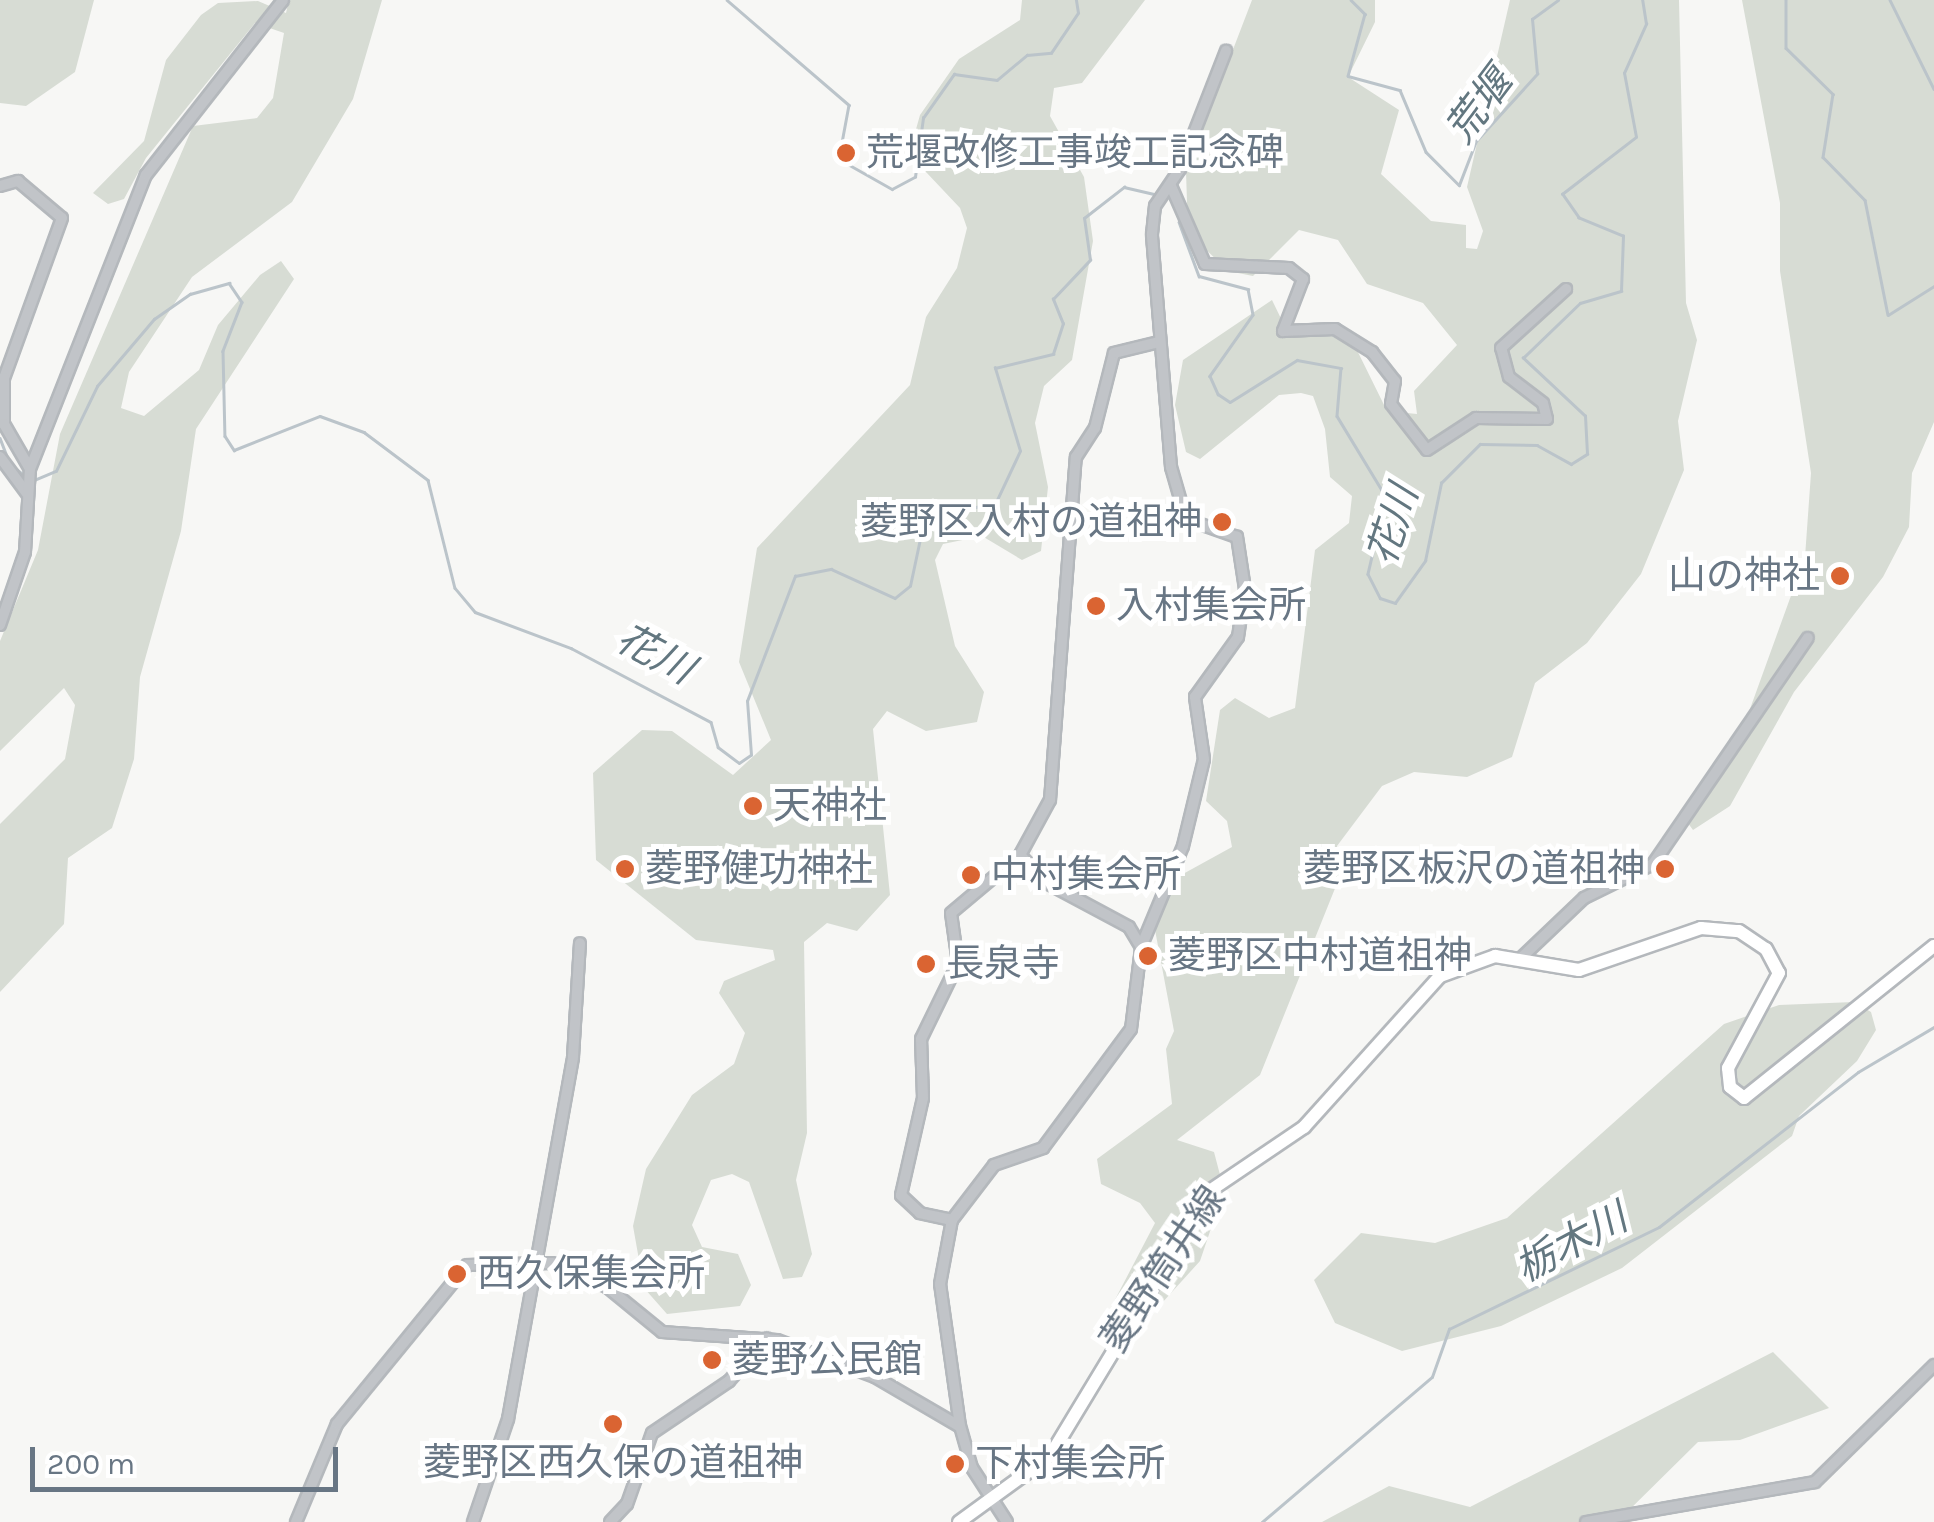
<!DOCTYPE html>
<meta charset="utf-8">
<style>
body{margin:0}
#map{position:relative;width:1934px;height:1522px;overflow:hidden;background:#f7f7f5;font-family:Karla,"Noto Sans JP",sans-serif}
div>[style]{position:absolute}
.green>*{inset:0;background:#d7dcd4}
.stream>*{height:2.5px;margin:-1.25px;padding:0 1.25px;transform-origin:1.25px;border-radius:1.25px;background:#bbc4ca}
.roads{filter:drop-shadow(2px 0 #b4b8bc) drop-shadow(-2px 0 #b4b8bc) drop-shadow(0 2px #b4b8bc) drop-shadow(0 -2px #b4b8bc)}
.minor>*{height:10px;margin:-5px;padding:0 5px;transform-origin:5px;border-radius:5px;background:#c1c4c8}
.major>*{height:12px;margin:-6px;padding:0 6px;transform-origin:6px;border-radius:6px;background:#fff}
.dots>*{width:28px;height:28px;translate:-50% -50%;box-sizing:border-box;border:5px solid #fff;border-radius:50%}
span{translate:-50% -50%;white-space:nowrap;text-align:center;line-height:1.15;-webkit-text-stroke:10px #fff;paint-order:stroke}
.poi-label{font-size:38px;color:#687684}
.left{translate:0 -50%;text-align:left}
.right{translate:-100% -50%;text-align:right}
.street-label{font-size:38px;color:#687684}
.water-label{font-size:40px;color:#637780;font-style:italic}
.scale{position:absolute;left:30px;top:1447px;width:308px;height:45px;box-sizing:border-box;border:5px solid #687684;border-top:0;padding-left:12px;font-size:30px;line-height:35px;white-space:nowrap;color:#687684;-webkit-text-stroke:8px #fff;paint-order:stroke}
</style>
<div id="map">
<div class="green">
<div style="clip-path:polygon(0 0,94px 0,75px 72px,26px 106px,0 103px)"></div>
<div style="clip-path:polygon(289px 0,382px 0,353px 99px,292px 202px,192px 277px,129px 372px,121px 408px,144px 416px,199px 370px,218px 325px,260px 275px,281px 261px,294px 279px,196px 429px,181px 531px,140px 677px,134px 759px,112px 828px,68px 858px,64px 924px,0 992px,0 824px,65px 759px,75px 705px,64px 688px,0 751px,0 641px,38px 550px,60px 434px,193px 126px,257px 118px,273px 98px,284px 33px,255px 23px,146px 158px,124px 199px,108px 204px,93px 193px,144px 141px,166px 60px,201px 15px,218px 3px,258px 1px,286px 13px)"></div>
<div style="clip-path:polygon(1022px 0,1145px 0,1082px 83px,1054px 88px,1050px 116px,1084px 177px,1093px 241px,1072px 360px,1044px 386px,1035px 423px,1048px 487px,1041px 551px,1022px 560px,982px 536px,943px 544px,935px 560px,955px 646px,984px 692px,977px 722px,926px 731px,887px 711px,873px 729px,890px 895px,857px 931px,827px 923px,804px 942px,807px 1133px,796px 1180px,812px 1254px,802px 1277px,783px 1279px,749px 1182px,732px 1174px,711px 1180px,692px 1225px,702px 1247px,738px 1254px,751px 1285px,740px 1306px,667px 1314px,644px 1288px,633px 1226px,646px 1169px,692px 1095px,734px 1064px,745px 1033px,719px 993px,724px 981px,775px 960px,773px 950px,696px 940px,596px 860px,593px 773px,642px 730px,672px 731px,733px 775px,771px 740px,739px 662px,757px 548px,910px 385px,926px 317px,957px 268px,967px 228px,960px 208px,909px 154px,920px 115px,959px 59px,1020px 20px)"></div>
<div style="clip-path:polygon(1252px 0,1375px 0,1375px 22px,1348px 77px,1399px 110px,1381px 174px,1431px 221px,1466px 225px,1466px 248px,1477px 249px,1483px 231px,1467px 187px,1510px 0,1679px 0,1686px 303px,1697px 340px,1678px 421px,1684px 470px,1641px 574px,1587px 643px,1535px 683px,1512px 757px,1467px 777px,1414px 772px,1382px 786px,1337px 846px,1340px 876px,1260px 1075px,1177px 1140px,1214px 1152px,1224px 1190px,1200px 1261px,1124px 1345px,1103px 1338px,1108px 1313px,1155px 1223px,1140px 1203px,1101px 1184px,1097px 1159px,1172px 1104px,1166px 1049px,1174px 1031px,1152px 914px,1172px 880px,1232px 847px,1227px 821px,1206px 801px,1220px 710px,1235px 698px,1269px 718px,1295px 708px,1315px 550px,1349px 523px,1352px 496px,1330px 477px,1325px 429px,1313px 396px,1301px 393px,1279px 395px,1200px 459px,1186px 452px,1175px 405px,1183px 360px,1272px 300px,1287px 331px,1350px 336px,1387px 411px,1417px 414px,1414px 391px,1457px 345px,1423px 303px,1367px 284px,1338px 240px,1299px 230px,1253px 276px,1228px 271px,1188px 232px,1186px 172px)"></div>
<div style="clip-path:polygon(1742px 0,1934px 0,1934px 422px,1912px 473px,1909px 527px,1883px 577px,1794px 692px,1730px 806px,1693px 830px,1685px 819px,1742px 731px,1805px 557px,1811px 473px,1780px 271px,1780px 203px)"></div>
<div style="clip-path:polygon(1854px 1002px,1871px 1012px,1876px 1030px,1857px 1061px,1799px 1116px,1792px 1136px,1622px 1268px,1501px 1326px,1402px 1351px,1335px 1323px,1314px 1280px,1361px 1233px,1435px 1243px,1507px 1218px,1724px 1024px,1779px 1005px)"></div>
<div style="clip-path:polygon(1773px 1352px,1829px 1408px,1740px 1440px,1698px 1442px,1617px 1522px,1322px 1522px,1389px 1486px,1470px 1507px)"></div>
</div>
<div class="stream">
<div style="left:727px;top:0;width:161px;rotate:40.7deg"></div>
<div style="left:849px;top:105px;width:55px;rotate:100.5deg"></div>
<div style="left:839px;top:159px;width:61px;rotate:29.5deg"></div>
<div style="left:892px;top:189px;width:26px;rotate:-28deg"></div>
<div style="left:915px;top:177px;width:60px;rotate:-82.3deg"></div>
<div style="left:923px;top:118px;width:54px;rotate:-54.8deg"></div>
<div style="left:954px;top:74px;width:43px;rotate:7.9deg"></div>
<div style="left:997px;top:80px;width:39px;rotate:-40deg"></div>
<div style="left:1027px;top:55px;width:24px;rotate:-5deg"></div>
<div style="left:1051px;top:53px;width:48px;rotate:-56deg"></div>
<div style="left:1078px;top:13px;width:13px;rotate:-99deg"></div>
<div style="left:1351px;top:0;width:20px;rotate:45deg"></div>
<div style="left:1365px;top:14px;width:64px;rotate:105.3deg"></div>
<div style="left:1348px;top:76px;width:54px;rotate:15.1deg"></div>
<div style="left:1400px;top:90px;width:67px;rotate:67.2deg"></div>
<div style="left:1426px;top:152px;width:47px;rotate:45deg"></div>
<div style="left:1459px;top:185px;width:47px;rotate:-68.9deg"></div>
<div style="left:1476px;top:141px;width:91px;rotate:-47.7deg"></div>
<div style="left:1537px;top:74px;width:55px;rotate:-95.2deg"></div>
<div style="left:1532px;top:19px;width:32px;rotate:-36deg"></div>
<div style="left:1786px;top:0;width:48px;rotate:90deg"></div>
<div style="left:1786px;top:48px;width:66px;rotate:44.4deg"></div>
<div style="left:1833px;top:94px;width:64px;rotate:99deg"></div>
<div style="left:1823px;top:157px;width:60px;rotate:45.7deg"></div>
<div style="left:1865px;top:200px;width:117px;rotate:78.7deg"></div>
<div style="left:1888px;top:315px;width:54px;rotate:-32.2deg"></div>
<div style="left:1890px;top:0;width:99px;rotate:63.7deg"></div>
<div style="left:1179px;top:222px;width:58px;rotate:69.7deg"></div>
<div style="left:1199px;top:276px;width:51px;rotate:14.9deg"></div>
<div style="left:1248px;top:289px;width:26px;rotate:79deg"></div>
<div style="left:1253px;top:315px;width:75px;rotate:125.2deg"></div>
<div style="left:1210px;top:376px;width:20px;rotate:66deg"></div>
<div style="left:1218px;top:394px;width:14px;rotate:34deg"></div>
<div style="left:1230px;top:402px;width:79px;rotate:-32.1deg"></div>
<div style="left:1297px;top:360px;width:45px;rotate:10.3deg"></div>
<div style="left:1341px;top:368px;width:48px;rotate:94.8deg"></div>
<div style="left:1337px;top:416px;width:95px;rotate:58.8deg"></div>
<div style="left:1386px;top:497px;width:79px;rotate:103.2deg"></div>
<div style="left:1368px;top:574px;width:27px;rotate:63deg"></div>
<div style="left:1380px;top:598px;width:16px;rotate:18deg"></div>
<div style="left:1395px;top:603px;width:52px;rotate:-54.5deg"></div>
<div style="left:1425px;top:561px;width:80px;rotate:-78.4deg"></div>
<div style="left:1441px;top:483px;width:55px;rotate:-45deg"></div>
<div style="left:1480px;top:444px;width:57px;rotate:1deg"></div>
<div style="left:1537px;top:445px;width:39px;rotate:29deg"></div>
<div style="left:1571px;top:464px;width:19px;rotate:-32deg"></div>
<div style="left:1587px;top:454px;width:38px;rotate:-93deg"></div>
<div style="left:1585px;top:416px;width:85px;rotate:-136.9deg"></div>
<div style="left:1523px;top:358px;width:79px;rotate:-44deg"></div>
<div style="left:1580px;top:303px;width:43px;rotate:-16.3deg"></div>
<div style="left:1621px;top:291px;width:55px;rotate:-87.9deg"></div>
<div style="left:1623px;top:236px;width:48px;rotate:-157.8deg"></div>
<div style="left:1579px;top:218px;width:29px;rotate:-125deg"></div>
<div style="left:1562px;top:194px;width:93px;rotate:-37.6deg"></div>
<div style="left:1636px;top:137px;width:65px;rotate:-100.6deg"></div>
<div style="left:1624px;top:73px;width:54px;rotate:-65.8deg"></div>
<div style="left:1646px;top:24px;width:24px;rotate:-99deg"></div>
<div style="left:0;top:438px;width:22px;rotate:69deg"></div>
<div style="left:13px;top:466px;width:17px;rotate:40deg"></div>
<div style="left:32px;top:481px;width:26px;rotate:-23deg"></div>
<div style="left:56px;top:471px;width:94px;rotate:-64.2deg"></div>
<div style="left:97px;top:386px;width:88px;rotate:-49.6deg"></div>
<div style="left:154px;top:319px;width:44px;rotate:-34.8deg"></div>
<div style="left:190px;top:294px;width:41px;rotate:-15.8deg"></div>
<div style="left:229px;top:283px;width:23px;rotate:56deg"></div>
<div style="left:242px;top:302px;width:53px;rotate:111.2deg"></div>
<div style="left:223px;top:351px;width:85px;rotate:88.7deg"></div>
<div style="left:225px;top:436px;width:17px;rotate:57deg"></div>
<div style="left:234px;top:450px;width:92px;rotate:-21.6deg"></div>
<div style="left:320px;top:416px;width:47px;rotate:20deg"></div>
<div style="left:364px;top:432px;width:80px;rotate:36.9deg"></div>
<div style="left:428px;top:480px;width:111px;rotate:76deg"></div>
<div style="left:455px;top:588px;width:31px;rotate:50deg"></div>
<div style="left:475px;top:612px;width:103px;rotate:20.6deg"></div>
<div style="left:571px;top:648px;width:158px;rotate:27.9deg"></div>
<div style="left:711px;top:722px;width:26px;rotate:74deg"></div>
<div style="left:718px;top:747px;width:26px;rotate:37deg"></div>
<div style="left:739px;top:763px;width:14px;rotate:-34deg"></div>
<div style="left:751px;top:755px;width:54px;rotate:-94.2deg"></div>
<div style="left:747px;top:701px;width:134px;rotate:-69deg"></div>
<div style="left:795px;top:576px;width:37px;rotate:-11deg"></div>
<div style="left:831px;top:569px;width:70px;rotate:24.4deg"></div>
<div style="left:895px;top:598px;width:19px;rotate:-39deg"></div>
<div style="left:910px;top:586px;width:67px;rotate:-78deg"></div>
<div style="left:924px;top:520px;width:74px;rotate:-14deg"></div>
<div style="left:996px;top:502px;width:56px;rotate:-64.8deg"></div>
<div style="left:1020px;top:451px;width:87px;rotate:-106.8deg"></div>
<div style="left:995px;top:368px;width:60px;rotate:-13.6deg"></div>
<div style="left:1053px;top:354px;width:32px;rotate:-72deg"></div>
<div style="left:1063px;top:324px;width:27px;rotate:-112deg"></div>
<div style="left:1053px;top:299px;width:54px;rotate:-46.5deg"></div>
<div style="left:1090px;top:260px;width:42px;rotate:-98.1deg"></div>
<div style="left:1084px;top:218px;width:51px;rotate:-37.8deg"></div>
<div style="left:1124px;top:187px;width:37px;rotate:13deg"></div>
<div style="left:1262px;top:1522px;width:223px;rotate:-40.5deg"></div>
<div style="left:1432px;top:1377px;width:51px;rotate:-70.5deg"></div>
<div style="left:1449px;top:1329px;width:233px;rotate:-25.9deg"></div>
<div style="left:1659px;top:1227px;width:252px;rotate:-37.9deg"></div>
<div style="left:1858px;top:1072px;width:88px;rotate:-30.6deg"></div>
</div>
<div class="roads">
<div class="minor">
<div style="left:0;top:186px;width:19px;rotate:-16deg"></div>
<div style="left:18px;top:181px;width:57px;rotate:40.1deg"></div>
<div style="left:62px;top:218px;width:170px;rotate:109.9deg"></div>
<div style="left:4px;top:378px;width:46px;rotate:90deg"></div>
<div style="left:4px;top:424px;width:52px;rotate:60deg"></div>
<div style="left:1171px;top:186px;width:85px;rotate:66.4deg"></div>
<div style="left:1205px;top:264px;width:84px;rotate:2.7deg"></div>
<div style="left:1289px;top:268px;width:18px;rotate:38deg"></div>
<div style="left:1303px;top:279px;width:56px;rotate:111deg"></div>
<div style="left:1283px;top:331px;width:52px;rotate:-2.2deg"></div>
<div style="left:1335px;top:329px;width:44px;rotate:31.9deg"></div>
<div style="left:1372px;top:352px;width:37px;rotate:52deg"></div>
<div style="left:1395px;top:381px;width:23px;rotate:100deg"></div>
<div style="left:1391px;top:404px;width:58px;rotate:52deg"></div>
<div style="left:1427px;top:450px;width:59px;rotate:-33.1deg"></div>
<div style="left:1476px;top:418px;width:71px;rotate:0.8deg"></div>
<div style="left:1547px;top:419px;width:16px;rotate:-104deg"></div>
<div style="left:1543px;top:403px;width:43px;rotate:-142.6deg"></div>
<div style="left:1509px;top:377px;width:30px;rotate:-105deg"></div>
<div style="left:1501px;top:348px;width:88px;rotate:-42.2deg"></div>
<div style="left:0;top:457px;width:47px;rotate:53.6deg"></div>
<div style="left:0;top:625px;width:77px;rotate:-71.1deg"></div>
<div style="left:25px;top:552px;width:83px;rotate:-86.6deg"></div>
<div style="left:30px;top:469px;width:316px;rotate:-68.5deg"></div>
<div style="left:146px;top:175px;width:222px;rotate:-51.9deg"></div>
<div style="left:1020px;top:855px;width:39px;rotate:46deg"></div>
<div style="left:1047px;top:883px;width:93px;rotate:28.2deg"></div>
<div style="left:1129px;top:927px;width:23px;rotate:59deg"></div>
<div style="left:1521px;top:958px;width:87px;rotate:-43.6deg"></div>
<div style="left:1584px;top:898px;width:77px;rotate:-26.2deg"></div>
<div style="left:1653px;top:864px;width:274px;rotate:-55.6deg"></div>
<div style="left:952px;top:1220px;width:33px;rotate:-168deg"></div>
<div style="left:920px;top:1213px;width:26px;rotate:-137deg"></div>
<div style="left:901px;top:1195px;width:99px;rotate:-77.2deg"></div>
<div style="left:923px;top:1098px;width:59px;rotate:-91.9deg"></div>
<div style="left:921px;top:1039px;width:85px;rotate:-64deg"></div>
<div style="left:958px;top:963px;width:50px;rotate:-98deg"></div>
<div style="left:951px;top:913px;width:90px;rotate:-40deg"></div>
<div style="left:1020px;top:855px;width:63px;rotate:-61.4deg"></div>
<div style="left:1050px;top:800px;width:344px;rotate:-85.7deg"></div>
<div style="left:1076px;top:457px;width:35px;rotate:-57deg"></div>
<div style="left:1095px;top:428px;width:77px;rotate:-75.8deg"></div>
<div style="left:1114px;top:353px;width:46px;rotate:-13.7deg"></div>
<div style="left:296px;top:1522px;width:106px;rotate:-67.3deg"></div>
<div style="left:337px;top:1424px;width:205px;rotate:-50.7deg"></div>
<div style="left:467px;top:1265px;width:85px;rotate:-1.3deg"></div>
<div style="left:552px;top:1263px;width:60px;rotate:23.6deg"></div>
<div style="left:607px;top:1287px;width:71px;rotate:39.3deg"></div>
<div style="left:662px;top:1332px;width:115px;rotate:4deg"></div>
<div style="left:777px;top:1340px;width:105px;rotate:20.7deg"></div>
<div style="left:875px;top:1377px;width:97px;rotate:30.3deg"></div>
<div style="left:473px;top:1522px;width:109px;rotate:-71.2deg"></div>
<div style="left:508px;top:1419px;width:368px;rotate:-79.8deg"></div>
<div style="left:573px;top:1057px;width:114px;rotate:-86.5deg"></div>
<div style="left:610px;top:1522px;width:25px;rotate:-47deg"></div>
<div style="left:627px;top:1504px;width:75px;rotate:-70.6deg"></div>
<div style="left:652px;top:1433px;width:93px;rotate:-34deg"></div>
<div style="left:729px;top:1381px;width:57px;rotate:-48.5deg"></div>
<div style="left:1007px;top:1522px;width:64px;rotate:-122.9deg"></div>
<div style="left:972px;top:1468px;width:44px;rotate:-105.9deg"></div>
<div style="left:960px;top:1426px;width:143px;rotate:-98deg"></div>
<div style="left:940px;top:1284px;width:65px;rotate:-79.4deg"></div>
<div style="left:952px;top:1220px;width:69px;rotate:-52.6deg"></div>
<div style="left:994px;top:1165px;width:52px;rotate:-19.1deg"></div>
<div style="left:1043px;top:1148px;width:148px;rotate:-53.5deg"></div>
<div style="left:1131px;top:1029px;width:83px;rotate:-83deg"></div>
<div style="left:1141px;top:947px;width:109px;rotate:-67.4deg"></div>
<div style="left:1183px;top:846px;width:89px;rotate:-76.4deg"></div>
<div style="left:1204px;top:759px;width:63px;rotate:-98.3deg"></div>
<div style="left:1195px;top:697px;width:74px;rotate:-54.4deg"></div>
<div style="left:1238px;top:637px;width:49px;rotate:-81.7deg"></div>
<div style="left:1245px;top:589px;width:53px;rotate:-98.7deg"></div>
<div style="left:1237px;top:537px;width:54px;rotate:-160.6deg"></div>
<div style="left:1186px;top:519px;width:54px;rotate:-106.1deg"></div>
<div style="left:1171px;top:467px;width:234px;rotate:-94.7deg"></div>
<div style="left:1152px;top:234px;width:28px;rotate:-84deg"></div>
<div style="left:1155px;top:206px;width:45px;rotate:-56deg"></div>
<div style="left:1180px;top:169px;width:127px;rotate:-68.7deg"></div>
<div style="left:1586px;top:1522px;width:232px;rotate:-9.9deg"></div>
<div style="left:1815px;top:1482px;width:167px;rotate:-44.5deg"></div>
</div>
<div class="major">
<div style="left:959px;top:1522px;width:112px;rotate:-36deg"></div>
<div style="left:1050px;top:1456px;width:311px;rotate:-58.8deg"></div>
<div style="left:1211px;top:1190px;width:112px;rotate:-34.1deg"></div>
<div style="left:1304px;top:1127px;width:203px;rotate:-48deg"></div>
<div style="left:1440px;top:976px;width:59px;rotate:-20deg"></div>
<div style="left:1495px;top:956px;width:85px;rotate:9.5deg"></div>
<div style="left:1579px;top:970px;width:129px;rotate:-19deg"></div>
<div style="left:1701px;top:928px;width:38px;rotate:5deg"></div>
<div style="left:1739px;top:931px;width:32px;rotate:34deg"></div>
<div style="left:1766px;top:949px;width:27px;rotate:62deg"></div>
<div style="left:1779px;top:973px;width:108px;rotate:118.2deg"></div>
<div style="left:1728px;top:1068px;width:19px;rotate:84deg"></div>
<div style="left:1730px;top:1087px;width:18px;rotate:38deg"></div>
<div style="left:1744px;top:1098px;width:243px;rotate:-38.7deg"></div>
</div>
</div>
<div class="dots">
<div style="left:846px;top:153px;background:#da6432"></div>
<div style="left:1222px;top:522px;background:#da6432"></div>
<div style="left:1840px;top:576px;background:#da6432"></div>
<div style="left:1096px;top:606px;background:#da6432"></div>
<div style="left:753px;top:806px;background:#da6432"></div>
<div style="left:625px;top:869px;background:#da6432"></div>
<div style="left:1665px;top:869px;background:#da6432"></div>
<div style="left:971px;top:875px;background:#da6432"></div>
<div style="left:1148px;top:956px;background:#da6432"></div>
<div style="left:926px;top:964px;background:#da6432"></div>
<div style="left:457px;top:1274px;background:#da6432"></div>
<div style="left:712px;top:1360px;background:#da6432"></div>
<div style="left:613px;top:1424px;background:#da6432"></div>
<div style="left:955px;top:1464px;background:#da6432"></div>
</div>
<div class="poi-label">
<span class="left" style="left:866px;top:153px">荒堰改修工事竣工記念碑</span>
<span class="right" style="left:1202px;top:522px">菱野区入村の道祖神</span>
<span class="right" style="left:1820px;top:576px">山の神社</span>
<span class="left" style="left:1116px;top:606px">入村集会所</span>
<span class="left" style="left:773px;top:806px">天神社</span>
<span class="left" style="left:645px;top:869px">菱野健功神社</span>
<span class="right" style="left:1645px;top:869px">菱野区板沢の道祖神</span>
<span class="left" style="left:991px;top:875px">中村集会所</span>
<span class="left" style="left:1168px;top:956px">菱野区中村道祖神</span>
<span class="left" style="left:946px;top:964px">長泉寺</span>
<span class="left" style="left:477px;top:1274px">西久保集会所</span>
<span class="left" style="left:732px;top:1360px">菱野公民館</span>
<span style="left:613px;top:1463px">菱野区西久保の道祖神</span>
<span class="left" style="left:975px;top:1464px">下村集会所</span>
</div>
<div class="street-label">
<span style="left:1163px;top:1269px;rotate:-56deg">菱野筒井線</span>
</div>
<div class="water-label">
<span style="left:1479px;top:106px;rotate:-53deg">荒堰</span>
<span style="left:1393px;top:525px;rotate:-72deg">花川</span>
<span style="left:655px;top:654px;rotate:28deg">花川</span>
<span style="left:1571px;top:1243px;rotate:-28deg">栃木川</span>
</div>
<div class="scale">200 m</div>
</div>
